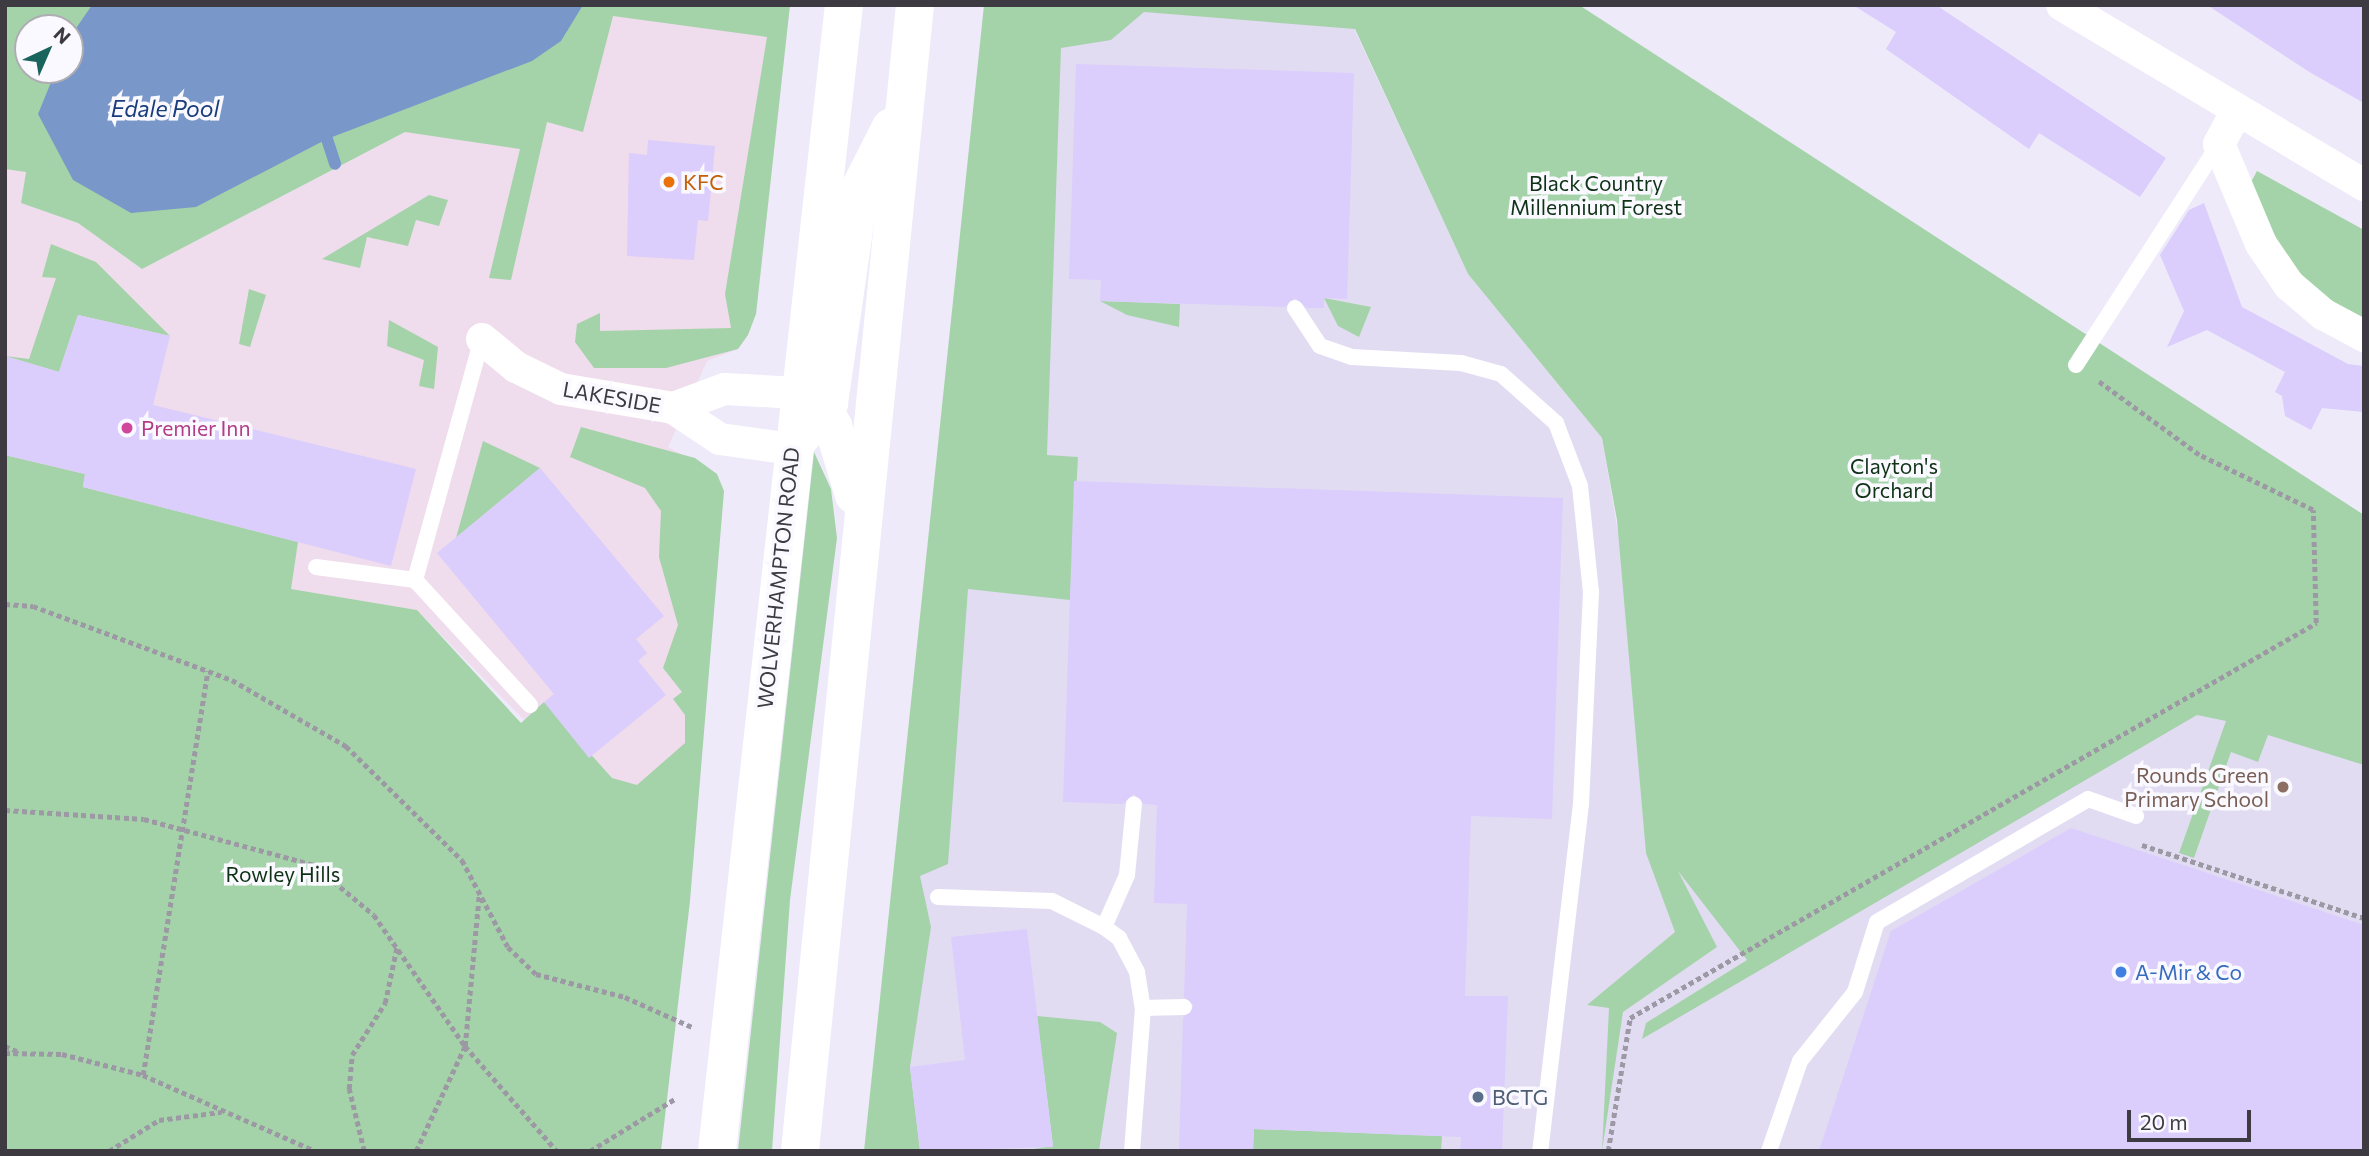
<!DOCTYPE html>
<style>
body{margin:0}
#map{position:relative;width:2369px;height:1156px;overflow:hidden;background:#eeeafa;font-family:Commissioner,sans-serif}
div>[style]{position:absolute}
.commercial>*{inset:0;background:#efdcec}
.built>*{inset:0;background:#e2dcf3}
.green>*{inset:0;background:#a5d3a9}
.water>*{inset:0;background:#7998c9}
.stream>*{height:12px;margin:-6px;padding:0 6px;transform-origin:6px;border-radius:6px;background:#7998c9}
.building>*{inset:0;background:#dbcdfc}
.path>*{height:4.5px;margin-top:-2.25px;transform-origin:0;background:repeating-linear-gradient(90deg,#9c99a4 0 5px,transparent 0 8.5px)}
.service>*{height:16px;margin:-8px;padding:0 8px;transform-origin:8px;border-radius:8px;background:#fff}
.minor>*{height:32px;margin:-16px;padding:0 16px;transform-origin:16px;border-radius:16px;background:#fff}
.trunk>*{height:38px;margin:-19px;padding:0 19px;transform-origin:19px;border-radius:19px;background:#fff}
.dots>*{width:19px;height:19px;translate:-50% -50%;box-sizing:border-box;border:4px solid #faf9ff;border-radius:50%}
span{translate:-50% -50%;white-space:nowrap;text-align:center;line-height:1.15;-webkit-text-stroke:7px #faf9ff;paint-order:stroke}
.food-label{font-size:21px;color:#c56008}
.left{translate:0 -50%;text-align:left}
.park-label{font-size:21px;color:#0e3215}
.street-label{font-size:21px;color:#3d3b41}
.hotel-label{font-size:21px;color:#b23c85}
.education-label{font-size:21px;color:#785e54}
.right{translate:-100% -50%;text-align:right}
.shop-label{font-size:21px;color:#366cbe}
.service-label{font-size:21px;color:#4e5e75}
.water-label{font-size:23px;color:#183d7a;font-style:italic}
.frame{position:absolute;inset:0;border:7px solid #3d3b41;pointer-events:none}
.north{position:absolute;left:14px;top:14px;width:70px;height:70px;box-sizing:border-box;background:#faf9ff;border:2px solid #aeadb3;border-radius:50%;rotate:44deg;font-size:19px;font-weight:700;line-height:28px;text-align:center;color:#3d3b41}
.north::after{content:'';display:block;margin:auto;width:24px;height:32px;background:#19645d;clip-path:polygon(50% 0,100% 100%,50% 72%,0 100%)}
.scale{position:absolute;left:2127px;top:1110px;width:124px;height:32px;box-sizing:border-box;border:4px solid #3d3b41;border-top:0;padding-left:9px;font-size:21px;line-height:24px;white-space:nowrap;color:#3d3b41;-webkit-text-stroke:5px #faf9ff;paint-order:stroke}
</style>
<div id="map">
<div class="commercial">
<div style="clip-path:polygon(790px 5px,756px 314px,738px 349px,707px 361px,668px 447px,717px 474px,724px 491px,688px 888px,417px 610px,291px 589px,5px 472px,5px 168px,26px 172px,21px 203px,78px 223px,142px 269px,405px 132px,520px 148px,599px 9px)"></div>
</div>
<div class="built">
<div style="clip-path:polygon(985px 5px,1343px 5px,1468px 274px,1602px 438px,1675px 867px,2364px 604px,2364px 1151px,905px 1151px,892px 1036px)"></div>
</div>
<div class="green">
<div style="clip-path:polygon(evenodd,5px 5px,790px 5px,756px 314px,748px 335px,738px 349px,666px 368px,594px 368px,575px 342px,577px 324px,600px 313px,600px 331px,731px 328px,725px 294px,767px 37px,613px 16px,583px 132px,547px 122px,511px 280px,489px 278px,520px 149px,405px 132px,142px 269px,78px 223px,21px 203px,26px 172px,5px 169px,5px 5px,28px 28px,70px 28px,70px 70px,28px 70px,28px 28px)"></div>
<div style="clip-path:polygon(984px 5px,1579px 5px,2364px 515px,2364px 765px,2268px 735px,2258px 762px,2231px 752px,2194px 858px,2179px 853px,2226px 721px,2197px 715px,1642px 1039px,1646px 1023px,1747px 960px,1678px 871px,1717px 947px,1623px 1012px,1602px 1151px,1609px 1008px,1587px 1005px,1675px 932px,1646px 853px,1617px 520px,1602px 438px,1468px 274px,1355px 29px,1144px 12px,1111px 40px,1061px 48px,1047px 455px,1078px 457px,1070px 600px,968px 589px,948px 864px,920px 876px,931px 927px,910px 1067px,920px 1151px,864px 1151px)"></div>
<div style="clip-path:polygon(2257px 171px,2364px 230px,2364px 323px,2341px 312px,2285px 260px,2250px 184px)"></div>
<div style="clip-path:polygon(429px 195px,448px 200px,439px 226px,416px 220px,408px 246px,367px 237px,360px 268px,322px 259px)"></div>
<div style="clip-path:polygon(51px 244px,96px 262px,170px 336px,78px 315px,59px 372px,5px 356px,29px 359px,56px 278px,42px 277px)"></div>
<div style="clip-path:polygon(249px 289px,266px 295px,250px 347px,239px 344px)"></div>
<div style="clip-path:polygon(1324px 298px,1371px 307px,1359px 337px,1338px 326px)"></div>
<div style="clip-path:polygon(1100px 301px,1180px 304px,1179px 327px,1127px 315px)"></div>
<div style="clip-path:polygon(389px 320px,438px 347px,434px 389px,419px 386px,424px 360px,387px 346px)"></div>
<div style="clip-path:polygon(581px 427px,695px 458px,717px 474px,724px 491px,690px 901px,661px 1151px,5px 1151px,5px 455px,85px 474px,83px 487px,298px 542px,291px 589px,417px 610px,521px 723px,544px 702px,612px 778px,637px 785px,685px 743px,685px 715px,673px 699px,682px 692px,663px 668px,678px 625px,659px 557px,661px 511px,645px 488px,570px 457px)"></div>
<div style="clip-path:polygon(483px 441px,540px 468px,456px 538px)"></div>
<div style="clip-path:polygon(814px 452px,831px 489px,837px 538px,790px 900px,772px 1151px,738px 1151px)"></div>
<div style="clip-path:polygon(1037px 1016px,1100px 1022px,1117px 1033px,1099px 1151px,1020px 1151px,1053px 1146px)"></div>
<div style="clip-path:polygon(1254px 1129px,1442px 1136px,1441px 1151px,1253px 1151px)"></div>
</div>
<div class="water">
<div style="clip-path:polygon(92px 5px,583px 5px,561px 41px,532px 61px,327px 139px,196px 207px,131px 213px,73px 180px,38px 114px,56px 70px,70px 70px,70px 37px)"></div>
</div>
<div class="stream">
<div style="left:327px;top:139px;width:26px;rotate:72deg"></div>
</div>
<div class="building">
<div style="clip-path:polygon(1853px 5px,1936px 5px,2166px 158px,2140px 197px,2039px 133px,2029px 149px,1886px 49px,1896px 32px)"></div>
<div style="clip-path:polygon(2207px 5px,2364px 5px,2364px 103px,2311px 73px)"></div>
<div style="clip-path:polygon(1076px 64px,1354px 73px,1347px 299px,1324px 298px,1324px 308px,1307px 308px,1295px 298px,1285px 307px,1100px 301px,1101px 280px,1069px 279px)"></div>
<div style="clip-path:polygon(648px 140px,715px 146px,708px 221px,698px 220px,694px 260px,627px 256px,629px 153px,647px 155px)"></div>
<div style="clip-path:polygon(2204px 203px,2242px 307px,2348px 364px,2364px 366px,2364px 412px,2322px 408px,2311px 430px,2285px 416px,2282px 396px,2275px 392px,2285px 372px,2207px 330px,2167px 347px,2184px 311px,2160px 255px,2189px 210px)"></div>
<div style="clip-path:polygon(78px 315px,170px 336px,153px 405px,416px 469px,391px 566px,83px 487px,85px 474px,5px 455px,5px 356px,59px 372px)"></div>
<div style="clip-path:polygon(540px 468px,664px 616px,636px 639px,647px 653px,638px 661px,666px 695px,589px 758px,544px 702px,554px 694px,437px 553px)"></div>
<div style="clip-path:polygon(1074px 481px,1563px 498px,1552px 819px,1471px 816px,1465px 996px,1508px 996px,1502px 1151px,1460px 1151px,1461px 1137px,1254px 1129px,1253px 1151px,1179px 1151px,1183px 1018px,1194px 1006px,1184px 997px,1187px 904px,1154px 903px,1157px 805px,1144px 804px,1134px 794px,1123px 804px,1063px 802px)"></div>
<div style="clip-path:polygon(2071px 828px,2364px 925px,2364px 1151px,1819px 1151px,1891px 931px)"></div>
<div style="clip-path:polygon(1027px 929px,1053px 1147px,920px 1151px,910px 1067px,965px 1060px,951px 937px)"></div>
</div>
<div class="path">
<div style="left:5px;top:604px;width:28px;rotate:4deg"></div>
<div style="left:33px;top:606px;width:212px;rotate:20.4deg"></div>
<div style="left:232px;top:680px;width:132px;rotate:30.1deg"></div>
<div style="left:346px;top:746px;width:163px;rotate:44.5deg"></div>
<div style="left:462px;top:860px;width:98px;rotate:62.1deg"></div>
<div style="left:508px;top:947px;width:39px;rotate:44deg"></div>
<div style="left:536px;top:974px;width:92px;rotate:14.5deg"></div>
<div style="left:625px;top:997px;width:73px;rotate:24.1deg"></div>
<div style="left:5px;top:810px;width:139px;rotate:3.7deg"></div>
<div style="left:144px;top:819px;width:176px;rotate:15.1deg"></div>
<div style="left:314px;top:865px;width:78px;rotate:39.8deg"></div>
<div style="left:374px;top:915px;width:160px;rotate:55.2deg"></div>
<div style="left:465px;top:1046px;width:140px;rotate:48.8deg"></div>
<div style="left:2142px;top:845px;width:234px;rotate:18.2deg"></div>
<div style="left:5px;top:1046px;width:13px;rotate:23deg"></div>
<div style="left:5px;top:1053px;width:57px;rotate:1deg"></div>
<div style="left:62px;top:1054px;width:84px;rotate:14.5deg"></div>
<div style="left:143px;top:1075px;width:188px;rotate:23.8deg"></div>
<div style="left:143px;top:1075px;width:409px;rotate:-80.9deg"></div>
<div style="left:109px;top:1151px;width:59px;rotate:-31.8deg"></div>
<div style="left:159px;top:1120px;width:63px;rotate:-7.4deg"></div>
<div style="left:364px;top:1151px;width:64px;rotate:-103.6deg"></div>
<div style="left:349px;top:1089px;width:34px;rotate:-85deg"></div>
<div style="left:352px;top:1055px;width:62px;rotate:-57.6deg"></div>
<div style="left:385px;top:1003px;width:58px;rotate:-78.1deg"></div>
<div style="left:416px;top:1151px;width:116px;rotate:-65deg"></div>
<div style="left:465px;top:1046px;width:152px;rotate:-84.7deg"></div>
<div style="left:590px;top:1151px;width:101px;rotate:-31.6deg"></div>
<div style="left:1608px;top:1151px;width:135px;rotate:-80.6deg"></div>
<div style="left:1630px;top:1018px;width:792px;rotate:-29.93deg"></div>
<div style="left:2316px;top:623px;width:113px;rotate:-91.5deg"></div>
<div style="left:2313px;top:510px;width:127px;rotate:-154.2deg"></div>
<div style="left:2199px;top:455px;width:125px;rotate:-143.8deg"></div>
</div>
<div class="service">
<div style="left:1295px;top:308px;width:45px;rotate:56.7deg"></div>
<div style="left:1320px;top:346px;width:34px;rotate:19deg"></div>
<div style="left:1352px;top:357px;width:109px;rotate:3.2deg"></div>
<div style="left:1461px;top:363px;width:41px;rotate:15.4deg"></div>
<div style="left:1501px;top:374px;width:74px;rotate:41.7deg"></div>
<div style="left:1556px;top:423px;width:67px;rotate:69.1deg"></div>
<div style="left:1580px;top:486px;width:107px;rotate:84.1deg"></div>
<div style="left:1591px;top:592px;width:212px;rotate:92.7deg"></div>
<div style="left:1581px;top:804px;width:349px;rotate:96.7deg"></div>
<div style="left:2076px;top:365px;width:263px;rotate:-57.1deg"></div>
<div style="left:316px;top:567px;width:100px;rotate:7.5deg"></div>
<div style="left:415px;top:580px;width:170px;rotate:47.4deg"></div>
<div style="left:415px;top:580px;width:250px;rotate:-74.5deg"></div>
<div style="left:938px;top:897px;width:114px;rotate:2deg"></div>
<div style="left:1052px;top:901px;width:58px;rotate:26.6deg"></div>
<div style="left:1104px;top:927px;width:57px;rotate:-66.1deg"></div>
<div style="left:1127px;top:875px;width:71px;rotate:-84.4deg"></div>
<div style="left:1104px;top:927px;width:19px;rotate:36deg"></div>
<div style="left:1119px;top:938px;width:38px;rotate:62deg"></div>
<div style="left:1137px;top:972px;width:36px;rotate:81deg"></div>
<div style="left:1143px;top:1008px;width:41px;rotate:-1.4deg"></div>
<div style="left:1132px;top:1151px;width:143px;rotate:-85.6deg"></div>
<div style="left:1769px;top:1151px;width:95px;rotate:-71deg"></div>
<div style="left:1800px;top:1061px;width:88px;rotate:-51.4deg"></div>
<div style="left:1855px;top:992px;width:73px;rotate:-72.6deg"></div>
<div style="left:1877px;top:922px;width:244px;rotate:-30.2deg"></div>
<div style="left:2088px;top:799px;width:51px;rotate:19.5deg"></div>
</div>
<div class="minor">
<div style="left:2062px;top:5px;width:352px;rotate:30.8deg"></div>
<div style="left:2235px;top:114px;width:34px;rotate:118deg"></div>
<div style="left:2219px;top:144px;width:108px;rotate:67.2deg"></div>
<div style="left:2261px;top:244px;width:50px;rotate:55.7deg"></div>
<div style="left:2289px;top:285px;width:45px;rotate:40.5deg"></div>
<div style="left:2323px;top:314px;width:47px;rotate:28.2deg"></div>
<div style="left:482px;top:339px;width:44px;rotate:39.5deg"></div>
<div style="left:516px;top:367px;width:50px;rotate:26.1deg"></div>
<div style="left:561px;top:389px;width:114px;rotate:9.6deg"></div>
<div style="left:673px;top:408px;width:56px;rotate:33.4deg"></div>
<div style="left:720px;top:439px;width:72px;rotate:8deg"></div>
<div style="left:673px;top:408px;width:55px;rotate:-20.1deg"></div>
<div style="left:725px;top:389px;width:73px;rotate:3.1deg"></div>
</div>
<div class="trunk">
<div style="left:806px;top:396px;width:12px;rotate:20deg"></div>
<div style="left:817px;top:400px;width:31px;rotate:58deg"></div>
<div style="left:833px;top:426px;width:72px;rotate:73.1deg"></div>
<div style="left:791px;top:449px;width:60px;rotate:-50.4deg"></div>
<div style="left:829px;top:403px;width:217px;rotate:-81.8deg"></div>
<div style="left:860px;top:188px;width:68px;rotate:-63.1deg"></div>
<div style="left:717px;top:1151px;width:1153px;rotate:-83.68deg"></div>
<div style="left:800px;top:1151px;width:1152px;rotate:-84.27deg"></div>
</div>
<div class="dots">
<div style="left:669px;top:182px;background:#e8710a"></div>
<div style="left:127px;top:428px;background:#d1479c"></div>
<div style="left:2283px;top:787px;background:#8d6e63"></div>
<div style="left:2121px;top:972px;background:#3f7fe0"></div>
<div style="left:1478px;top:1097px;background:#5c6f8a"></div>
</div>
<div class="food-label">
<span class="left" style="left:683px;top:182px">KFC</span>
</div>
<div class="park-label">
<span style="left:1596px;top:195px">Black Country<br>Millennium Forest</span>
<span style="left:1894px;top:478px">Clayton's<br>Orchard</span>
<span style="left:283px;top:874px">Rowley Hills</span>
</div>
<div class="street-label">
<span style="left:612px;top:397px;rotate:10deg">LAKESIDE</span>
<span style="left:778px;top:578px;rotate:-84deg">WOLVERHAMPTON ROAD</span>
</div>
<div class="hotel-label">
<span class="left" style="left:141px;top:428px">Premier Inn</span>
</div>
<div class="education-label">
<span class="right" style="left:2269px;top:787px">Rounds Green<br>Primary School</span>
</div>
<div class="shop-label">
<span class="left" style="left:2135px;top:972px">A-Mir &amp; Co</span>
</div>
<div class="service-label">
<span class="left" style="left:1492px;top:1097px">BCTG</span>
</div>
<div class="water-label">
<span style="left:165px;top:108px">Edale Pool</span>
</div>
<div class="frame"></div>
<div class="north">N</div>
<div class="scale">20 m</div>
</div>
